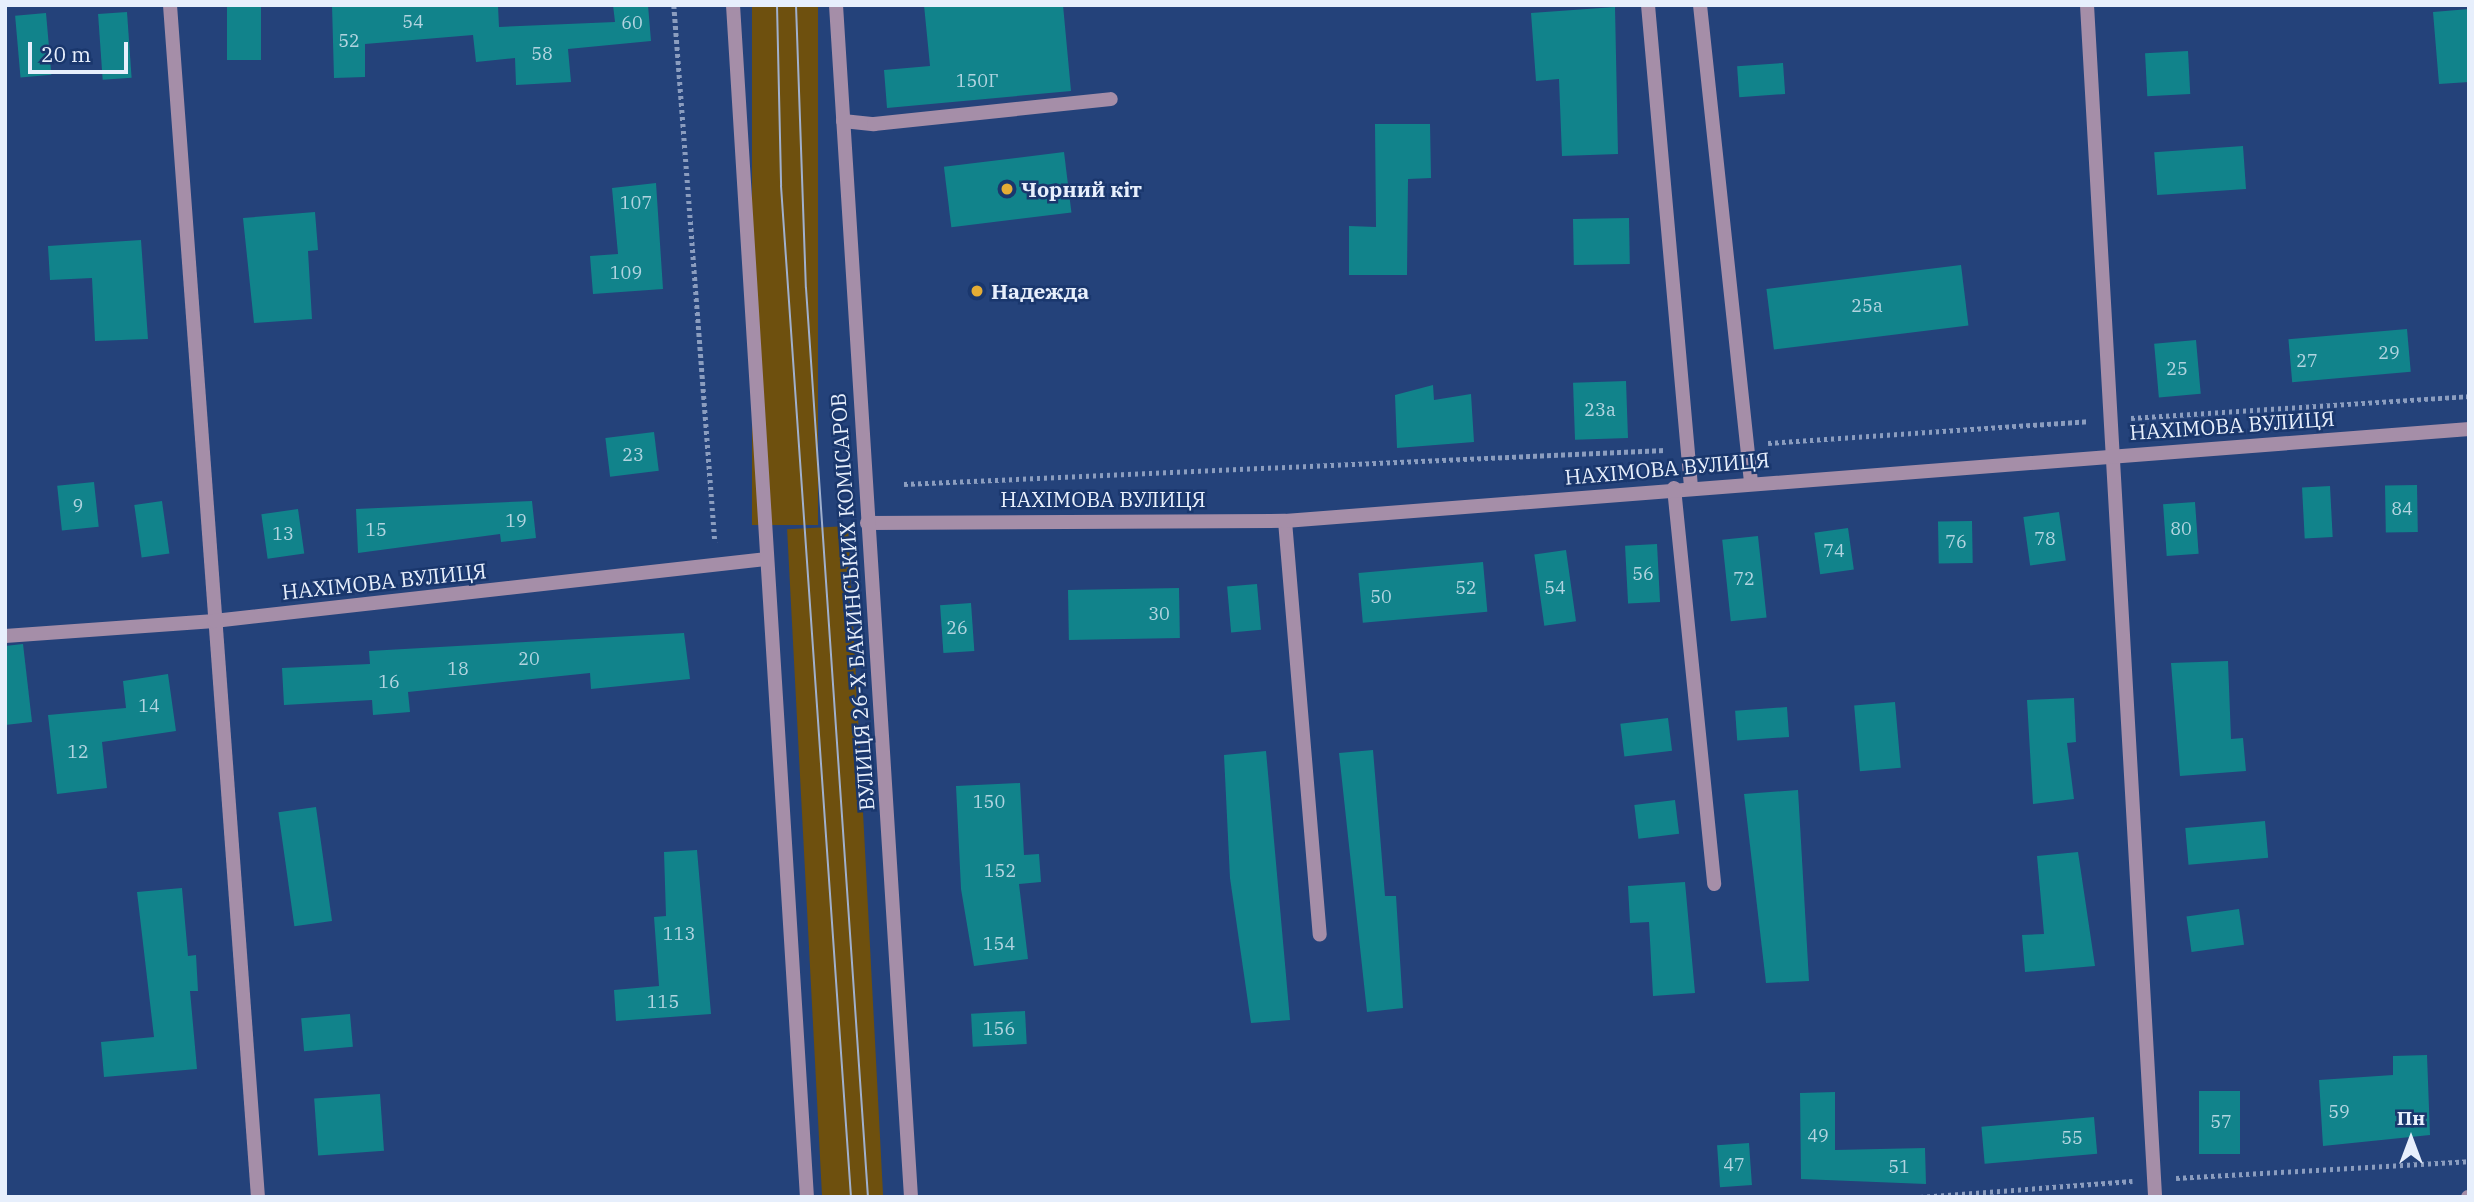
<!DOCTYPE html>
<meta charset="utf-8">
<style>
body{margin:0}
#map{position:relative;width:2474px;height:1202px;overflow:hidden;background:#24427a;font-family:"IBM Plex Serif",serif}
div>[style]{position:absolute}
.green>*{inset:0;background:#6e500e;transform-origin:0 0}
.building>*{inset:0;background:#11838b;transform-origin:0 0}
.path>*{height:4.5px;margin-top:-2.25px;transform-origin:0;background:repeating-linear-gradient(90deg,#8b9dbf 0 3.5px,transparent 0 7px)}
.service>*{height:14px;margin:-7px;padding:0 7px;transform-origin:7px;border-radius:7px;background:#a58ea8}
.minor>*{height:14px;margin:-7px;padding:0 7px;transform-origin:7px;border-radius:7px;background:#a58ea8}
.tertiary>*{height:14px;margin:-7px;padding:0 7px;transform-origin:7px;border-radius:7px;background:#a58ea8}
.tram>*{height:2px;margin:-1px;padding:0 1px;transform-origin:1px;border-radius:1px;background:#a0b0cd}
.dots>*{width:19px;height:19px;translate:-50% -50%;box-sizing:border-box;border:4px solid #1a376d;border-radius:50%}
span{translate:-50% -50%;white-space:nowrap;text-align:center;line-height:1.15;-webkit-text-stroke:5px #1a376d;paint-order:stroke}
.number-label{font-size:18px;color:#b2d4e0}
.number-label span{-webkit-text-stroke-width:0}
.poi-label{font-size:21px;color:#e7effc;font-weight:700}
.left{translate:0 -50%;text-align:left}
.street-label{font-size:21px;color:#e7effc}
.frame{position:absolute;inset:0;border:7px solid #e7effc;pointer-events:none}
.north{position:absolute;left:2376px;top:1104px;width:70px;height:70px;-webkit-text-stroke:5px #1a376d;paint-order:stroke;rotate:0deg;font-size:19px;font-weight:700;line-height:28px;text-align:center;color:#e7effc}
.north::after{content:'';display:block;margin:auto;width:24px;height:32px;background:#e7effc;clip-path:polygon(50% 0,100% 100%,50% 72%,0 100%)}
.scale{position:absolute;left:28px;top:42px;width:100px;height:32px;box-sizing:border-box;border:4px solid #e7effc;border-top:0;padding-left:9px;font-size:21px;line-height:24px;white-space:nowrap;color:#e7effc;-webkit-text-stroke:5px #1a376d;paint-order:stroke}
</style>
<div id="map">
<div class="green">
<div style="left:752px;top:5px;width:66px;height:520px"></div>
<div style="left:848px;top:526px;width:672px;height:61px;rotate:87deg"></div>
</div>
<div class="building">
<div style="left:227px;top:5px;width:34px;height:55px"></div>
<div style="clip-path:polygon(332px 5px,498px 5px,499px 27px,615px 22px,613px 5px,648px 5px,651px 41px,568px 49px,571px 82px,516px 85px,515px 58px,476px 62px,473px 35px,365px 44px,365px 77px,334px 78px)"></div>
<div style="clip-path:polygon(924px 5px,1063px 5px,1071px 91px,887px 108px,884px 70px,930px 66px)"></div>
<div style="clip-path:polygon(1615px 7px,1618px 154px,1562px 156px,1559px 79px,1536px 81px,1531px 13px)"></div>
<div style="clip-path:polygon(2469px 9px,2469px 82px,2439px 84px,2433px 12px)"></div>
<div style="left:127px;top:12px;width:66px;height:29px;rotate:86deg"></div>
<div style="left:46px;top:13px;width:62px;height:31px;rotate:85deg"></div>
<div style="left:2188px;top:51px;width:43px;height:43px;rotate:87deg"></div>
<div style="left:1783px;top:63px;width:31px;height:46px;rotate:86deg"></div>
<div style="clip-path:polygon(1375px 124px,1430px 124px,1431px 178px,1408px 179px,1407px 275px,1349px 275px,1349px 226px,1376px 227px)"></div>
<div style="left:2243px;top:146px;width:43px;height:89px;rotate:86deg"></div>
<div style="left:1064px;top:152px;width:61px;height:121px;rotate:83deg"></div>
<div style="clip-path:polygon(656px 183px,663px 289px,593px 294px,590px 256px,618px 254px,612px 188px)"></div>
<div style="clip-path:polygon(315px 212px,318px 250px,308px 251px,312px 319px,254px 323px,243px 218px)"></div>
<div style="left:1629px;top:218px;width:46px;height:56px;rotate:89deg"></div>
<div style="clip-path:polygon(141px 240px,148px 339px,95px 341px,92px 278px,50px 280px,48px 246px)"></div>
<div style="left:1961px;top:265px;width:61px;height:196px;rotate:83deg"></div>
<div style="left:2407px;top:329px;width:43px;height:119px;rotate:85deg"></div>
<div style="left:2196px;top:340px;width:54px;height:42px;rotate:85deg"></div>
<div style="left:1626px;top:381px;width:57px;height:53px;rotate:88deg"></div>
<div style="clip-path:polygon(1433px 385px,1434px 400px,1471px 394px,1474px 442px,1397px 448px,1395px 395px)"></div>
<div style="left:654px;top:432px;width:39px;height:49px;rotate:83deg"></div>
<div style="left:94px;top:482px;width:45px;height:37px;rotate:84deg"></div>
<div style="left:2417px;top:485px;width:47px;height:32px;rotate:89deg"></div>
<div style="left:2330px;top:486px;width:51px;height:28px;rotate:87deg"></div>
<div style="left:162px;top:501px;width:53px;height:28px;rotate:82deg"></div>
<div style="clip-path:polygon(532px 501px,536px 538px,501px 542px,500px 534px,358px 553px,356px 509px)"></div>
<div style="left:2195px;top:502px;width:52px;height:32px;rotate:86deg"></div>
<div style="left:298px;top:509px;width:45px;height:37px;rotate:82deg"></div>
<div style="left:2059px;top:512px;width:49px;height:36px;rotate:82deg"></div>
<div style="left:1972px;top:521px;width:42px;height:34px;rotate:89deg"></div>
<div style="left:1848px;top:528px;width:42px;height:34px;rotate:82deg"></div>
<div style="left:1758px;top:536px;width:82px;height:36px;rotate:84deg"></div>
<div style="left:1657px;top:544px;width:58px;height:32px;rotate:87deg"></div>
<div style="left:1566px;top:550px;width:72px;height:32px;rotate:82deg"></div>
<div style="left:1483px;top:562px;width:50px;height:125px;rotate:85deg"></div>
<div style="left:1257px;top:584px;width:46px;height:30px;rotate:85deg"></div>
<div style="left:1179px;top:588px;width:50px;height:111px;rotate:89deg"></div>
<div style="left:971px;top:603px;width:48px;height:31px;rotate:86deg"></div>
<div style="clip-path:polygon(684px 633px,690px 679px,591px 689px,590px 673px,408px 692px,410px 712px,373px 715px,372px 700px,284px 705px,282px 668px,370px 664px,369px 651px)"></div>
<div style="clip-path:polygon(23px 644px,32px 722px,5px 725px,5px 646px)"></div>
<div style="clip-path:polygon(2228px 661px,2231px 739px,2243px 738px,2246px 771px,2180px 776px,2171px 663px)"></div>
<div style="clip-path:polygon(168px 674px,176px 731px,102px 742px,107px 788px,57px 794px,48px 715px,126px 708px,123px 681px)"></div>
<div style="clip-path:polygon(2074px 698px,2076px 742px,2067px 743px,2074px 799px,2033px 804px,2027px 700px)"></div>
<div style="left:1895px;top:702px;width:66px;height:41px;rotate:85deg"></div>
<div style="left:1787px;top:707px;width:30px;height:52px;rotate:86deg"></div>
<div style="left:1668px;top:718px;width:33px;height:48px;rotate:83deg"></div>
<div style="clip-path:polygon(1373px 750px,1385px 896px,1396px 896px,1403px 1008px,1367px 1012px,1339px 753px)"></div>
<div style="clip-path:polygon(1266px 751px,1290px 1020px,1251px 1023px,1230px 878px,1224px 755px)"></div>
<div style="clip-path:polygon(1020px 783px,1024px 855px,1039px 854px,1041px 882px,1019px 884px,1028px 959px,974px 966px,961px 889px,956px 786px)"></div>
<div style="clip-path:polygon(1798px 790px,1809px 981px,1766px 983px,1744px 794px)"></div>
<div style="left:1675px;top:800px;width:34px;height:41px;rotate:83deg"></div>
<div style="left:316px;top:807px;width:115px;height:38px;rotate:82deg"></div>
<div style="left:2265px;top:821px;width:37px;height:80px;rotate:85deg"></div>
<div style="clip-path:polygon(697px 850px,711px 1014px,616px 1021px,614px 990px,659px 986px,654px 917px,666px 916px,664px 852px)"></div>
<div style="clip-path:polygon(2078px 852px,2095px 966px,2025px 972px,2022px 935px,2044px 934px,2037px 856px)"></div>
<div style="clip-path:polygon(1685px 882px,1695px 993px,1653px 996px,1649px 922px,1630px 923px,1628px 886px)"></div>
<div style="clip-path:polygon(182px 888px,188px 956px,196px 955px,198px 991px,190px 991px,197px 1069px,104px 1077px,101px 1042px,154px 1037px,137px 892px)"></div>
<div style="left:2239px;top:909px;width:36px;height:53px;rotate:82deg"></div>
<div style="left:1025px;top:1011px;width:33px;height:54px;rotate:87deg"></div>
<div style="left:350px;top:1014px;width:33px;height:49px;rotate:85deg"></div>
<div style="clip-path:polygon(2427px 1055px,2430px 1135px,2323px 1146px,2319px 1080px,2393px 1075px,2393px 1056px)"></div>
<div style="left:2199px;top:1091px;width:41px;height:63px"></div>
<div style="clip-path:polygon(1835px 1092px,1835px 1150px,1925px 1148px,1926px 1184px,1801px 1179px,1800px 1093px)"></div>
<div style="left:380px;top:1094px;width:57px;height:66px;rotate:86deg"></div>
<div style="left:2094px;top:1117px;width:37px;height:113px;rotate:85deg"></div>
<div style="left:1749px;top:1143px;width:42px;height:32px;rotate:86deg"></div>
</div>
<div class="path">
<div style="left:674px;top:5px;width:539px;rotate:85.63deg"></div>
<div style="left:2131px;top:418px;width:339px;rotate:-3.7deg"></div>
<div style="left:1768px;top:443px;width:321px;rotate:-3.9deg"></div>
<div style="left:904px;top:484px;width:762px;rotate:-2.56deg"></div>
<div style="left:2176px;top:1178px;width:293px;rotate:-3.3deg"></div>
<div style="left:1920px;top:1197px;width:213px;rotate:-4.3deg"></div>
</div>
<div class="service">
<div style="left:1700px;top:5px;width:480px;rotate:83.9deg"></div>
<div style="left:843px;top:121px;width:31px;rotate:6deg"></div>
<div style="left:874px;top:124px;width:238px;rotate:-6deg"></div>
</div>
<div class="minor">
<div style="left:170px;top:5px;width:1195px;rotate:85.78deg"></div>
<div style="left:1648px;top:5px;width:484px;rotate:84.9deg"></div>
<div style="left:2087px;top:5px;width:1194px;rotate:86.73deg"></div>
<div style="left:1674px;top:488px;width:398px;rotate:84.2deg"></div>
<div style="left:1285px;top:521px;width:415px;rotate:85.2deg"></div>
<div style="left:867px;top:523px;width:418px;rotate:-0.3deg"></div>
<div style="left:1285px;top:521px;width:1188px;rotate:-4.44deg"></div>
<div style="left:5px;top:636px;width:210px;rotate:-4.1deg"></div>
<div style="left:214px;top:621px;width:555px;rotate:-6.41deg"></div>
</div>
<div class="tertiary">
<div style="left:733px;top:5px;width:1194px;rotate:86.45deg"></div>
<div style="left:836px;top:5px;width:1194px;rotate:86.4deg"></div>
<div style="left:2468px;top:1197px;width:1px"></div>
</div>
<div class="tram">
<div style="left:777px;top:5px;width:181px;rotate:88.7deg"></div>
<div style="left:781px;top:186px;width:1013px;rotate:86.04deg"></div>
<div style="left:796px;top:5px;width:283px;rotate:88deg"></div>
<div style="left:806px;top:288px;width:911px;rotate:86.1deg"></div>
</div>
<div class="dots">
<div style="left:1007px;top:189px;background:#e5ad35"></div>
<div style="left:977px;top:291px;background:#e5ad35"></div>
</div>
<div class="number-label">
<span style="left:413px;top:22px">54</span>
<span style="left:632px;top:23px">60</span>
<span style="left:349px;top:41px">52</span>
<span style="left:542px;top:54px">58</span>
<span style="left:977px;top:81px">150Г</span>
<span style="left:636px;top:203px">107</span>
<span style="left:626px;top:273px">109</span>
<span style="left:1867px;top:306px">25а</span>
<span style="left:2389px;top:353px">29</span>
<span style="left:2307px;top:361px">27</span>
<span style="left:2177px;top:369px">25</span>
<span style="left:1600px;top:410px">23а</span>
<span style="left:633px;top:455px">23</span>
<span style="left:78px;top:506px">9</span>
<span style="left:2402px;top:509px">84</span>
<span style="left:516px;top:521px">19</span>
<span style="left:2181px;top:529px">80</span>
<span style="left:376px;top:530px">15</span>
<span style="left:283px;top:534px">13</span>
<span style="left:2045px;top:539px">78</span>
<span style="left:1956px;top:542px">76</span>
<span style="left:1834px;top:551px">74</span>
<span style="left:1643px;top:574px">56</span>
<span style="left:1744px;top:579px">72</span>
<span style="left:1466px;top:588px">52</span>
<span style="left:1555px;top:588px">54</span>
<span style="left:1381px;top:597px">50</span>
<span style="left:1159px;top:614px">30</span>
<span style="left:957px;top:628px">26</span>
<span style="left:529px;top:659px">20</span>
<span style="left:458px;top:669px">18</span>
<span style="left:389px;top:682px">16</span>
<span style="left:149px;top:706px">14</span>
<span style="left:78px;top:752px">12</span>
<span style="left:989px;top:802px">150</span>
<span style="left:1000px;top:871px">152</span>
<span style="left:679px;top:934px">113</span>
<span style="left:999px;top:944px">154</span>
<span style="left:663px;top:1002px">115</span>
<span style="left:999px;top:1029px">156</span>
<span style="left:2339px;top:1112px">59</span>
<span style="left:2221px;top:1122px">57</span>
<span style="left:1818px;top:1136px">49</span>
<span style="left:2072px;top:1138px">55</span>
<span style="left:1734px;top:1165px">47</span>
<span style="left:1899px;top:1167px">51</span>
</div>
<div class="poi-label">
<span class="left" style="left:1021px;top:189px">Чорний кіт</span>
<span class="left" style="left:991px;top:291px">Надежда</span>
</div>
<div class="street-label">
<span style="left:2232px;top:425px;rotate:-4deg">НАХІМОВА ВУЛИЦЯ</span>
<span style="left:1667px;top:468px;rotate:-5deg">НАХІМОВА ВУЛИЦЯ</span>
<span style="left:1103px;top:499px">НАХІМОВА ВУЛИЦЯ</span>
<span style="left:384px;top:581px;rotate:-6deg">НАХІМОВА ВУЛИЦЯ</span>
<span style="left:852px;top:602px;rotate:-94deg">ВУЛИЦЯ 26-Х БАКИНСЬКИХ КОМІСАРОВ</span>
</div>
<div class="frame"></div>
<div class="north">Пн</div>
<div class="scale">20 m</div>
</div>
